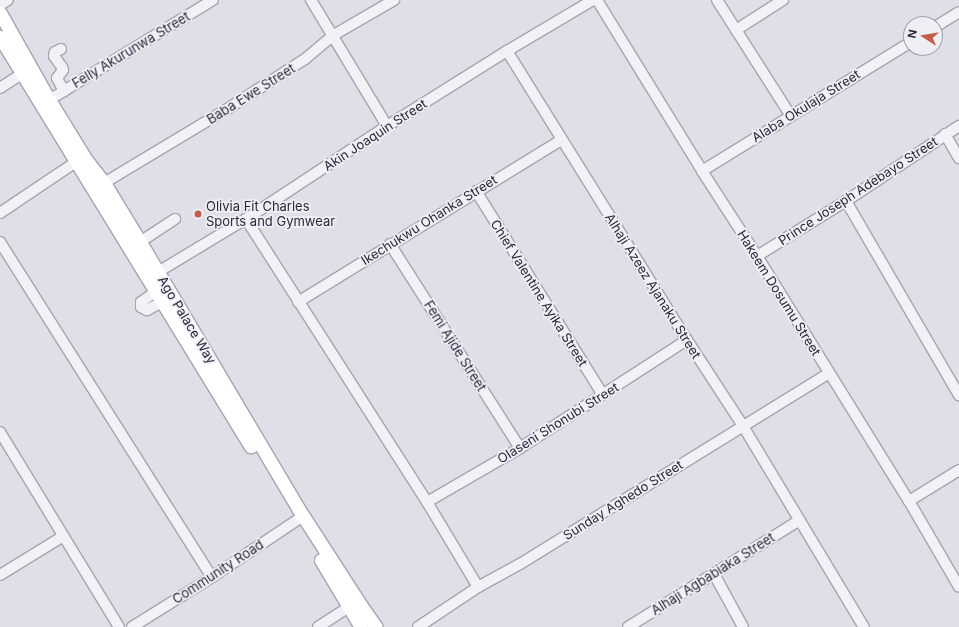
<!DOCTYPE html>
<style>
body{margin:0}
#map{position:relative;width:959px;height:627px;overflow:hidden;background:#dedfe7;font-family:Inter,sans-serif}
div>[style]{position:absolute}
.roads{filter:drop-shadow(1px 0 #a4a5b1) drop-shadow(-1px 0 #a4a5b1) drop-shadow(0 1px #a4a5b1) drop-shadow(0 -1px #a4a5b1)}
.minor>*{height:10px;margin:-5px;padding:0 5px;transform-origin:5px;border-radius:5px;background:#f1f1f6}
.major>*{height:13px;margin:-6.5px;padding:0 6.5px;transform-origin:6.5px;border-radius:6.5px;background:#fff}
.dots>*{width:11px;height:11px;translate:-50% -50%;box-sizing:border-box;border:2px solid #eeeff5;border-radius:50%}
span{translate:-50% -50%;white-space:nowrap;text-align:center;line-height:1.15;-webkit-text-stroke:3.5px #eeeff5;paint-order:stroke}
.street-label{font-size:13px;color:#282a3d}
.poi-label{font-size:13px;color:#282a3d}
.left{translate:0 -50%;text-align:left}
.north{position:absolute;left:903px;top:16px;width:40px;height:40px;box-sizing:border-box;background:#eeeff5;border:1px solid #9fa0ab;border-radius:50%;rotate:282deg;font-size:11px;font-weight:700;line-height:16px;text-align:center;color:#282a3d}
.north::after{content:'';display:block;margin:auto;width:14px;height:18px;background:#c75c48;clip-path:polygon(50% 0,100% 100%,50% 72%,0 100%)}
</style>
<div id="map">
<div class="roads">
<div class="minor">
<div style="left:311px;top:0;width:147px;rotate:58.9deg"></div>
<div style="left:597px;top:0;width:201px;rotate:58.4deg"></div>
<div style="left:702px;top:171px;width:101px;rotate:57.1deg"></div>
<div style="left:757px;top:256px;width:288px;rotate:58.2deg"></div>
<div style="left:909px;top:501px;width:99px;rotate:59.8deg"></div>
<div style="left:717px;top:0;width:138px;rotate:57.5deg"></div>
<div style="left:0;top:5px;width:9px;rotate:-32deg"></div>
<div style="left:935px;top:27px;width:28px;rotate:-32deg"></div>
<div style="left:736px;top:30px;width:56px;rotate:-32.6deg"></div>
<div style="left:61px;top:49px;width:7px;rotate:153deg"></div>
<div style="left:55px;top:52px;width:4px;rotate:104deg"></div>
<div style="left:54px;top:56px;width:14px;rotate:54deg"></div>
<div style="left:62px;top:67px;width:3px;rotate:72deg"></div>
<div style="left:63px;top:70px;width:10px;rotate:127deg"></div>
<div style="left:57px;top:78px;width:15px;rotate:62deg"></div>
<div style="left:507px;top:51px;width:340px;rotate:58.1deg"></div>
<div style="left:687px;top:340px;width:103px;rotate:56.9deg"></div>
<div style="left:743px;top:426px;width:235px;rotate:59deg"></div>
<div style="left:0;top:88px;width:27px;rotate:-33deg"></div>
<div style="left:49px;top:100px;width:192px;rotate:-31.4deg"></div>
<div style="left:945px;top:134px;width:28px;rotate:60deg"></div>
<div style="left:702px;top:171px;width:246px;rotate:-31.7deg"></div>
<div style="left:104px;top:183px;width:149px;rotate:-31deg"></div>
<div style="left:232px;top:106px;width:87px;rotate:-32.8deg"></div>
<div style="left:305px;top:59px;width:35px;rotate:-40deg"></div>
<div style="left:332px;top:36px;width:72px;rotate:-30.1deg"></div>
<div style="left:476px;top:191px;width:240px;rotate:58.1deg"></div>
<div style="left:846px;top:201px;width:225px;rotate:59.8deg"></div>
<div style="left:0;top:213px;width:92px;rotate:-33.9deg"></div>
<div style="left:246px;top:219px;width:336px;rotate:57.4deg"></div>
<div style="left:427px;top:502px;width:99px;rotate:59deg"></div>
<div style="left:0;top:242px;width:396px;rotate:57.7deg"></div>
<div style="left:140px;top:242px;width:42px;rotate:-33.3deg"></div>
<div style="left:390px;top:244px;width:242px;rotate:57.5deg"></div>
<div style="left:757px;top:256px;width:105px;rotate:-31.7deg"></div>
<div style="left:846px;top:201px;width:136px;rotate:-33.6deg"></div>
<div style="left:158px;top:272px;width:103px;rotate:-31.1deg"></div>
<div style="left:246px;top:219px;width:169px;rotate:-33.4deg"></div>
<div style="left:387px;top:126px;width:142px;rotate:-32deg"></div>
<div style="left:507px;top:51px;width:100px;rotate:-30.7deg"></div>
<div style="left:155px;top:292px;width:17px;rotate:144deg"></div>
<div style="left:141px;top:302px;width:5px;rotate:90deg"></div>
<div style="left:141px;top:307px;width:7px;rotate:27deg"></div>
<div style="left:147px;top:310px;width:17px;rotate:-28deg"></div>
<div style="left:298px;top:302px;width:309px;rotate:-31.6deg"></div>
<div style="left:0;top:432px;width:228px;rotate:58.6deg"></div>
<div style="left:909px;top:501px;width:59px;rotate:-31.8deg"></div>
<div style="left:427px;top:502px;width:108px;rotate:-30.1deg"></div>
<div style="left:520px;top:448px;width:199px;rotate:-32.9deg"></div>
<div style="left:714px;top:574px;width:60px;rotate:61.3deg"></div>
<div style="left:0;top:575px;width:73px;rotate:-31.5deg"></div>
<div style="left:132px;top:627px;width:94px;rotate:-32deg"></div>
<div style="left:212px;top:577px;width:110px;rotate:-33.8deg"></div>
<div style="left:318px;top:627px;width:37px;rotate:-33deg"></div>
<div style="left:418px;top:627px;width:72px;rotate:-33.7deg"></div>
<div style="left:478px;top:587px;width:48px;rotate:-28.7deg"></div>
<div style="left:520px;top:564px;width:363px;rotate:-31.7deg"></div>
<div style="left:628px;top:627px;width:200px;rotate:-31.9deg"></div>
</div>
<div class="major">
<div style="left:0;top:13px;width:100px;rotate:60.6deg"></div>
<div style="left:49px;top:100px;width:70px;rotate:58.3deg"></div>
<div style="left:86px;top:160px;width:29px;rotate:52deg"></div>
<div style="left:104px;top:183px;width:69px;rotate:58.6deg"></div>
<div style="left:140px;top:242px;width:319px;rotate:59.3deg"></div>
<div style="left:303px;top:516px;width:103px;rotate:57.2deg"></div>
<div style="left:359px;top:603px;width:29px;rotate:55deg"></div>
<div style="left:0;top:37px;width:480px;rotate:58.5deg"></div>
<div style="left:321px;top:560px;width:78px;rotate:59.2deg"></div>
</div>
</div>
<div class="dots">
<div style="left:198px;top:214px;background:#c75c48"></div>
</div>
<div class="street-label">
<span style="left:131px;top:50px;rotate:-31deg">Felly Akurunwa Street</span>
<span style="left:251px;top:94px;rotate:-32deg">Baba Ewe Street</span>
<span style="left:806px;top:106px;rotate:-32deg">Alaba Okulaja Street</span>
<span style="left:375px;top:135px;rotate:-33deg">Akin Joaquin Street</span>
<span style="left:858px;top:191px;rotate:-33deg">Prince Joseph Adebayo Street</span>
<span style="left:429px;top:220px;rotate:-32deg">Ikechukwu Ohanka Street</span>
<span style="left:653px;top:286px;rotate:58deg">Alhaji Azeez Ajanaku Street</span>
<span style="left:539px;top:293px;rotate:58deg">Chief Valentine Ayika Street</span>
<span style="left:779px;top:293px;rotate:58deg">Hakeem Dosumu Street</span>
<span style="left:187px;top:320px;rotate:59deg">Ago Palace Way</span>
<span style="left:455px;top:346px;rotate:58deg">Femi Ajide Street</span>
<span style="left:558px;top:423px;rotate:-32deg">Olaseni Shonubi Street</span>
<span style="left:623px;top:500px;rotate:-32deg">Sunday Aghedo Street</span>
<span style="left:218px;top:572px;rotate:-33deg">Community Road</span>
<span style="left:713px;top:574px;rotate:-32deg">Alhaji Agbabiaka Street</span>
</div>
<div class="poi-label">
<span class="left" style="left:206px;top:214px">Olivia Fit Charles<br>Sports and Gymwear</span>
</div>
<div class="north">N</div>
</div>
